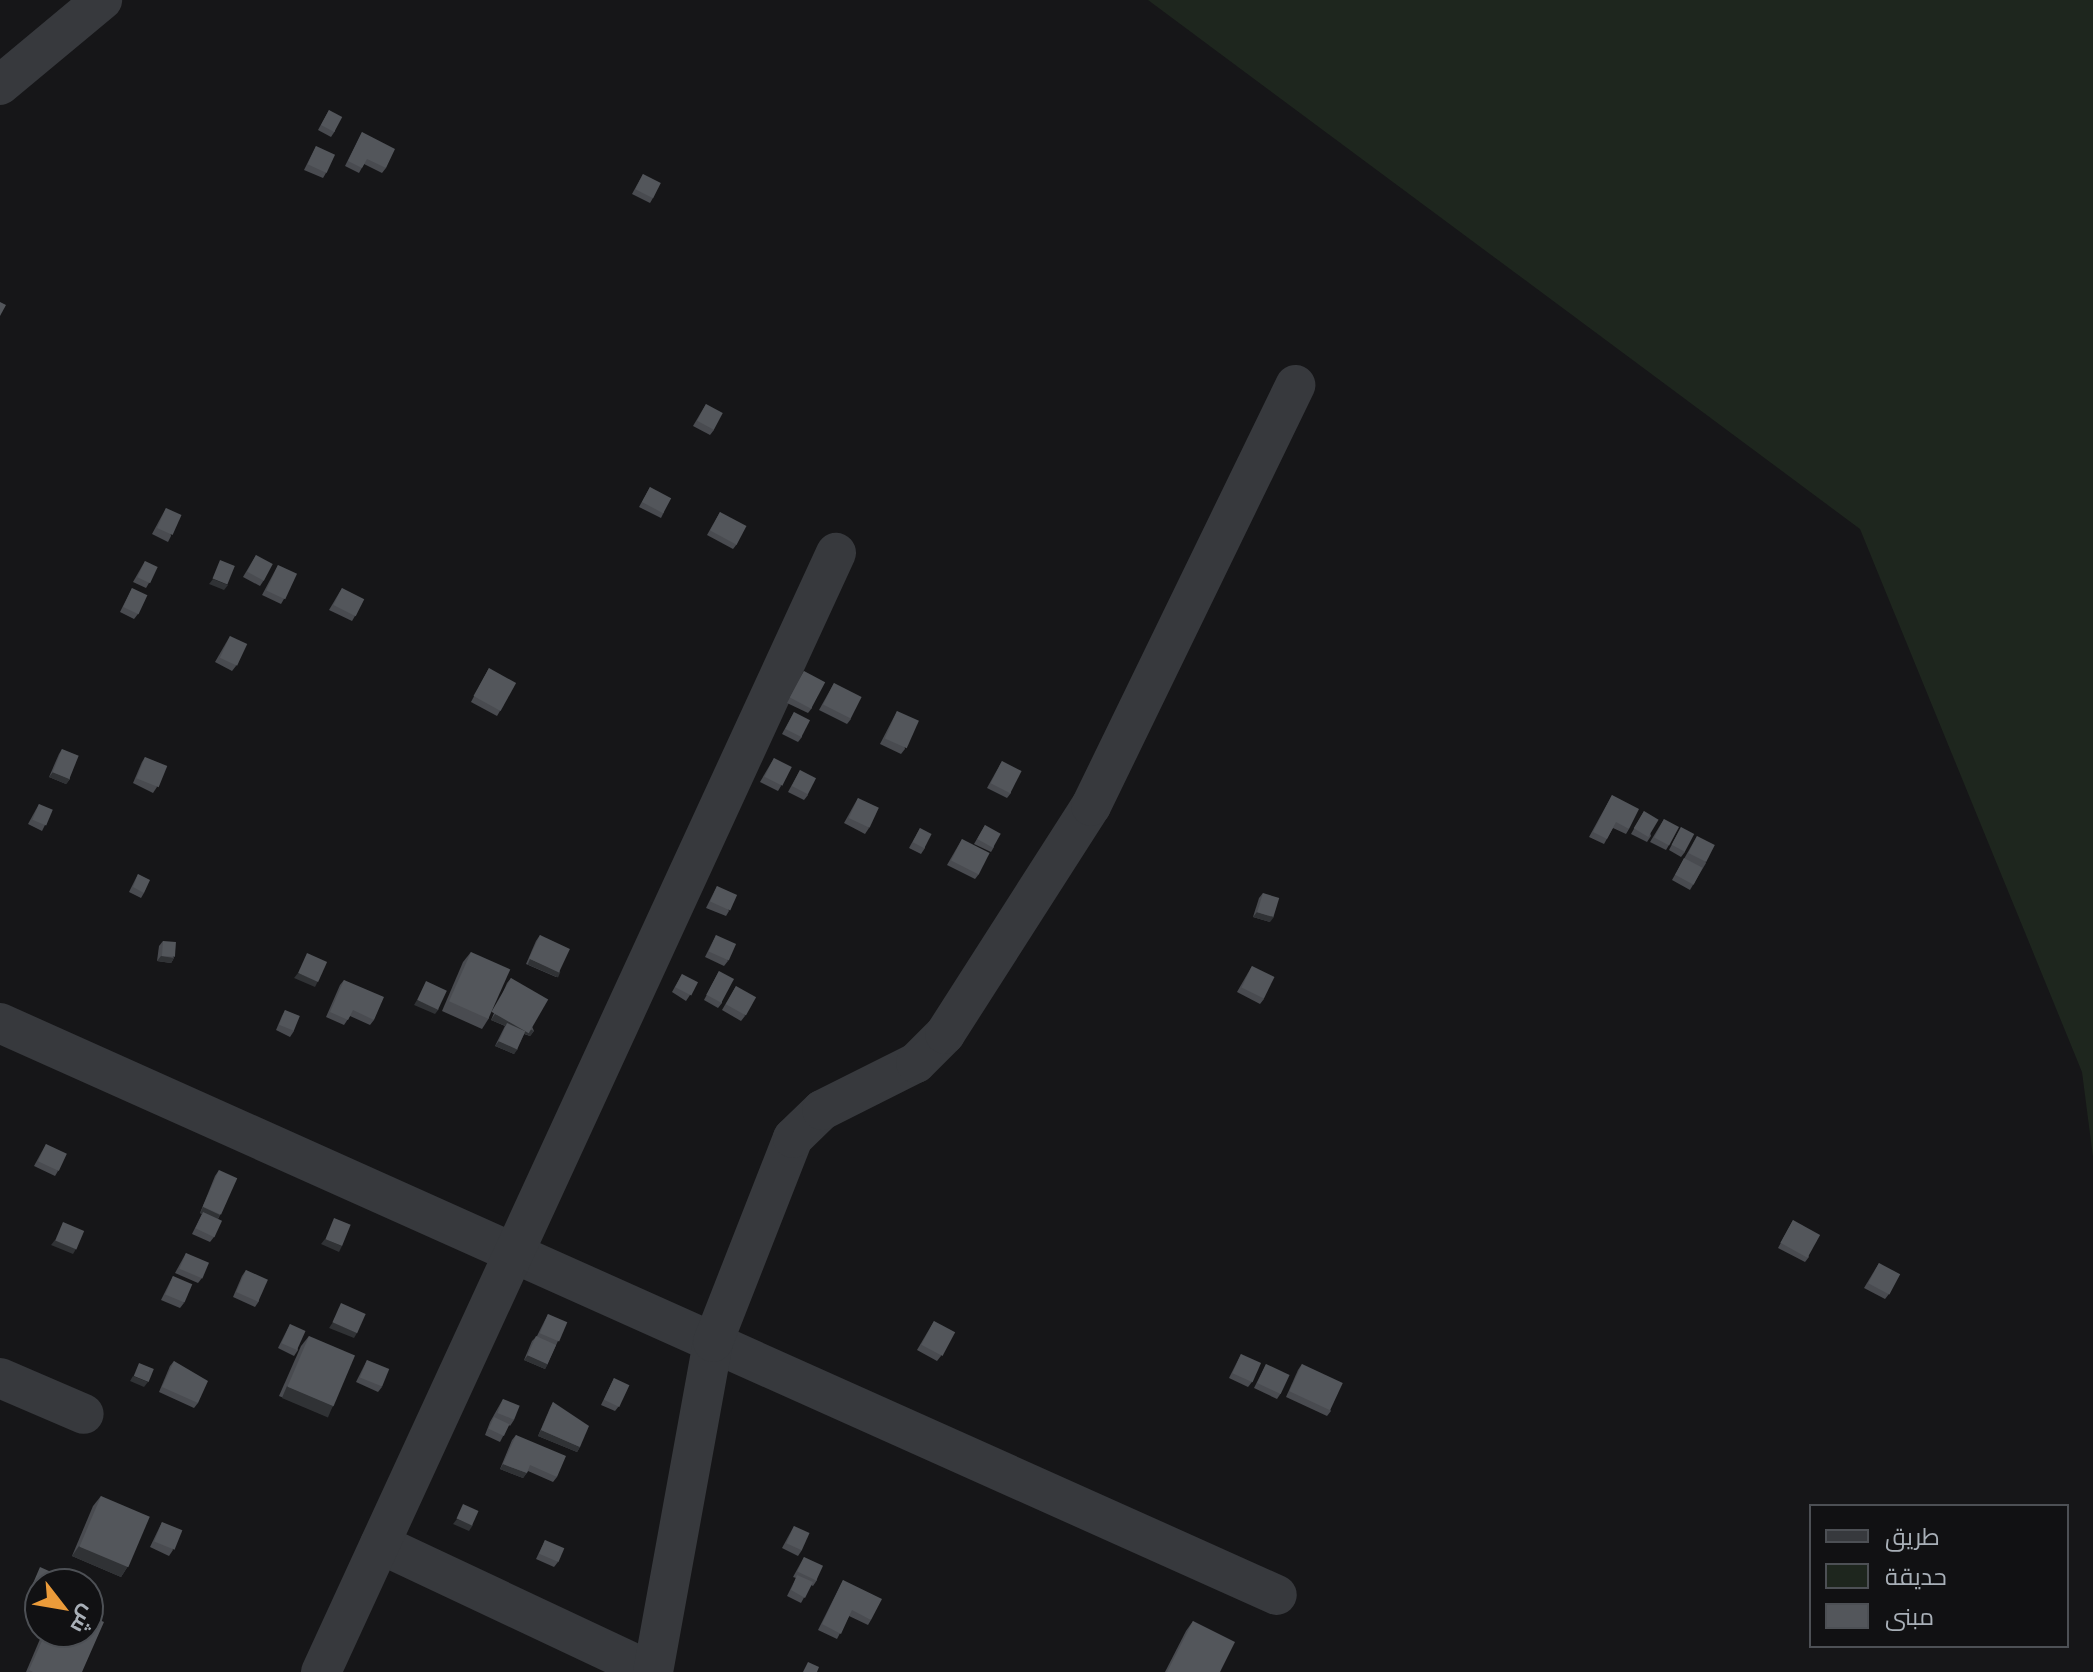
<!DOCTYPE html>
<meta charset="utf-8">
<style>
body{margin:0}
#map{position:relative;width:2093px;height:1672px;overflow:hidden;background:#161618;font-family:"Source Sans 3",Cairo,sans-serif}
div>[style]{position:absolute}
.green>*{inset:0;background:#1e261e}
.street>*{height:40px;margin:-20px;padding:0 20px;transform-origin:20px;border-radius:20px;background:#37393d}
.wall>*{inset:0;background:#494b50}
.shaded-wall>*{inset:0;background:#303235;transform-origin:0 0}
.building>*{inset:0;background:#53565b;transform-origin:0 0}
span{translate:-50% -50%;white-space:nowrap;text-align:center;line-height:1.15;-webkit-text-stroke:6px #111113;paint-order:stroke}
.legend{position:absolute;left:1809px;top:1504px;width:260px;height:144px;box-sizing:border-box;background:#111113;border:2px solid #4d5055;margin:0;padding:10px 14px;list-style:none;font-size:24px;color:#a8afb7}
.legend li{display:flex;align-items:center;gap:16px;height:40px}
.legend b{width:40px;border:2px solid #4d5055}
.north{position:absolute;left:24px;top:1568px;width:80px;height:80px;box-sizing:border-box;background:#111113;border:2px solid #4d5055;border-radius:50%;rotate:121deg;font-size:22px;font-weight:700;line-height:32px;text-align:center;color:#a8afb7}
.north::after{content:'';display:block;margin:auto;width:28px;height:36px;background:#eb9b3a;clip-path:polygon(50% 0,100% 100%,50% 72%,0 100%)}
</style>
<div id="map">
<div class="green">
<div style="clip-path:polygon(1148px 0,2093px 0,2093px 1157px,2082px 1072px,1860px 529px)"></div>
</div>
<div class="street">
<div style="left:0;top:85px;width:133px;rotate:-39.8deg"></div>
<div style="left:0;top:1023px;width:1399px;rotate:24.13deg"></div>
<div style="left:0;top:1378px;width:91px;rotate:23.2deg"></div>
<div style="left:380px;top:1544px;width:301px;rotate:25.2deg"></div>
<div style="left:321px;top:1672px;width:1232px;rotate:-65.29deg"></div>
<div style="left:653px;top:1672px;width:335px;rotate:-79.7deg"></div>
<div style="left:713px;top:1342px;width:219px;rotate:-68.6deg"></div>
<div style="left:793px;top:1138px;width:40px;rotate:-44deg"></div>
<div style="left:822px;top:1110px;width:105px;rotate:-26.6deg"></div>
<div style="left:916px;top:1063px;width:41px;rotate:-45deg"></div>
<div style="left:945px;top:1034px;width:271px;rotate:-57.4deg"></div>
<div style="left:1091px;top:806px;width:468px;rotate:-64.1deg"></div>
</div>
<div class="wall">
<div style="clip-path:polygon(329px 110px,335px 131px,331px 137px,318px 130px)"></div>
<div style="clip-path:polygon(362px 132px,386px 168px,382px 173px,364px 164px,359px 173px,345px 166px)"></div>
<div style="clip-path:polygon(316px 146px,326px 173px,323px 178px,304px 170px)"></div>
<div style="clip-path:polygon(643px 174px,653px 198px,650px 203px,632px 194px)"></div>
<div style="clip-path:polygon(706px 404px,714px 430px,710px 435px,693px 426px)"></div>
<div style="clip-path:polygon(650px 487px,664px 512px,661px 518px,639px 507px)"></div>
<div style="clip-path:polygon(166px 508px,171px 536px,168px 542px,152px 534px)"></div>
<div style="clip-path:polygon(720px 512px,737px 544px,733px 549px,707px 535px)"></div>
<div style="clip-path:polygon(256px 555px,264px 580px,260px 586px,243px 577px)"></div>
<div style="clip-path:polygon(145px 561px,149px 583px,146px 588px,133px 582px)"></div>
<div style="clip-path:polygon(278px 565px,284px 599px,281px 604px,262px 595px)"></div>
<div style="clip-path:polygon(132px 588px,138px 614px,134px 619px,120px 612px)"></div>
<div style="clip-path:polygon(342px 588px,355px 616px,352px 621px,329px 610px)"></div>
<div style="clip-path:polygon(230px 636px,236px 666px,232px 671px,215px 662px)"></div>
<div style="clip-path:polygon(489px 668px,500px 711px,497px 716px,471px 702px)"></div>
<div style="clip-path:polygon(804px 671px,812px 708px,808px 713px,787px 703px)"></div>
<div style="clip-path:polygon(834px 683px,851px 719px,847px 724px,819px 710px)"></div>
<div style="clip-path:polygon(897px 711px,905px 749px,901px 754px,880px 744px)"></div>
<div style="clip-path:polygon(794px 712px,802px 737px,798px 742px,782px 734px)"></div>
<div style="clip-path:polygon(62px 749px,70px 779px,66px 784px,49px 777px,59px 754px)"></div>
<div style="clip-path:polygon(145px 757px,157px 787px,153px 793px,133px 783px,142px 762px)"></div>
<div style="clip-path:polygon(774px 758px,781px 786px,778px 791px,760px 782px)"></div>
<div style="clip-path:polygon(1002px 761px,1011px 793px,1007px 798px,987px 788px)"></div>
<div style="clip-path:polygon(800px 770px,808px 795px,804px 800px,788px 792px)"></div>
<div style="clip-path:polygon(1612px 795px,1629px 829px,1626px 834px,1613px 828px,1604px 844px,1589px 837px)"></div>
<div style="clip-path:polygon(858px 798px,869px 828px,865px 834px,844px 823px)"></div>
<div style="clip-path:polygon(39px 804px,45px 825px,42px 831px,28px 824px)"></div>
<div style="clip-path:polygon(1644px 811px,1651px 836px,1647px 842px,1631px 834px)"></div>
<div style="clip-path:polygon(1664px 819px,1669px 845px,1666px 850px,1650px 842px)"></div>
<div style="clip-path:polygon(985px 825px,994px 847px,991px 852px,974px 844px)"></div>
<div style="clip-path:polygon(1681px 827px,1685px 852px,1681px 857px,1669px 850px)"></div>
<div style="clip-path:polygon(920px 828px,925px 848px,921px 854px,909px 848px)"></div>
<div style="clip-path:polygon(1697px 836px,1706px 863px,1690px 890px,1672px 880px)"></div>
<div style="clip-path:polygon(962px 839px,979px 874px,975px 879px,947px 865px)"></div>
<div style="clip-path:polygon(138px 874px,144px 893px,141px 898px,129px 892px)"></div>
<div style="clip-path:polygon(717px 886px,729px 911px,726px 916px,706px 908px)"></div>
<div style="clip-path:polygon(1263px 893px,1270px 922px,1253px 917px,1259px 898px)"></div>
<div style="clip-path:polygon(540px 935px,560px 972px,556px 977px,526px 964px,536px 941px)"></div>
<div style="clip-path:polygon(716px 935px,728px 961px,724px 966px,705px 957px)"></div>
<div style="clip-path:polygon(163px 941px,174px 958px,171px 963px,157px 961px,159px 946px)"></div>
<div style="clip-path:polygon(471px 952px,489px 1018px,482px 1029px,442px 1011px,463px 962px)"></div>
<div style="clip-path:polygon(1252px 966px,1264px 999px,1260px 1004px,1237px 992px)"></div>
<div style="clip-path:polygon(719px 971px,722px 1003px,718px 1008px,704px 1000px)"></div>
<div style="clip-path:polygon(682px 974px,690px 995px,686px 1001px,672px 992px)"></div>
<div style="clip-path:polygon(511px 978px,534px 1031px,530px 1036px,524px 1034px,514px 1054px,495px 1046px,505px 1026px,491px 1020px,507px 983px)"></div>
<div style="clip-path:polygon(344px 980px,374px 1020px,370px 1025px,350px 1016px,344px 1025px,326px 1017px,340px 985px)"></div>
<div style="clip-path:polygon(736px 986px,745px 1016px,741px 1021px,722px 1010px)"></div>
<div style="clip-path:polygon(285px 1010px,294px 1031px,290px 1037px,276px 1030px,282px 1016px)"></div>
<div style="clip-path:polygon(46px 1144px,58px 1171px,55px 1176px,34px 1166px)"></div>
<div style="clip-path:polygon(219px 1170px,220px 1215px,218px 1219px,214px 1237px,210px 1242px,192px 1234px,202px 1214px,200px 1213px,215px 1176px)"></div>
<div style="clip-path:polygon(1793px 1220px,1809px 1257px,1805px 1262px,1778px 1248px)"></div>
<div style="clip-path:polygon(186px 1253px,202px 1278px,198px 1283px,175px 1273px)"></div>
<div style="clip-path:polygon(1879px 1263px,1889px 1294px,1885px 1299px,1864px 1288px)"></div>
<div style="clip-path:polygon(246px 1270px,259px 1301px,255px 1307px,233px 1297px,242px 1276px)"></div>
<div style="clip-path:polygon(173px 1276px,184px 1303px,180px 1308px,161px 1300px)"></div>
<div style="clip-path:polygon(548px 1314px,558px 1341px,545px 1369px,524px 1360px,532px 1341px,537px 1336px)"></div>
<div style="clip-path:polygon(934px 1321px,941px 1356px,937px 1361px,917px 1350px)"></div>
<div style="clip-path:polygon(290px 1324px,298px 1350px,294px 1356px,278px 1348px)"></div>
<div style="clip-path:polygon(309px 1336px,333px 1406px,326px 1416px,279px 1396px,301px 1346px)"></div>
<div style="clip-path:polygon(1241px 1354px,1252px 1382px,1248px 1387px,1229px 1378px)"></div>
<div style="clip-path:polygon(367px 1360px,382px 1387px,378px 1392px,356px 1382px)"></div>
<div style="clip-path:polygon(174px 1361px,198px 1403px,194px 1408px,159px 1392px,170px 1366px)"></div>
<div style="clip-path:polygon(1266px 1364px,1281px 1393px,1277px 1399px,1254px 1388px)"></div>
<div style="clip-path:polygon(1302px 1364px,1331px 1411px,1327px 1416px,1286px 1397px,1298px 1370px)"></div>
<div style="clip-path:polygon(614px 1378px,619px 1406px,615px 1411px,601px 1405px)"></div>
<div style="clip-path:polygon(503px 1399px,514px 1420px,510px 1426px,509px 1425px,500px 1442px,485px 1435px,490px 1422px)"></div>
<div style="clip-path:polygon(553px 1402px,580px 1447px,577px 1452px,538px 1436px,550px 1408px)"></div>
<div style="clip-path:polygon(516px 1435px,557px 1477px,553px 1482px,528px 1471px,523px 1478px,500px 1469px,512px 1440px)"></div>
<div style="clip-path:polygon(101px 1496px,128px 1566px,121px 1577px,72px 1556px,93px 1506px)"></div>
<div style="clip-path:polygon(162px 1522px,173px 1550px,169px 1556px,150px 1547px)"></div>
<div style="clip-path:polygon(794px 1526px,802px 1550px,798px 1556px,782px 1548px)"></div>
<div style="clip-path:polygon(545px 1540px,558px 1562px,554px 1567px,536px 1559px)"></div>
<div style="clip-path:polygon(804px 1557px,817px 1580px,813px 1586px,811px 1585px,801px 1603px,787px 1596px,796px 1578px,793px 1577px)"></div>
<div style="clip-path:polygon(843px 1580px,871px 1620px,868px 1625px,849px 1616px,837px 1639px,818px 1630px)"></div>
<div style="clip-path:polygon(1193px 1621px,1220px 1672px,1165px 1672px,1186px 1631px)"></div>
<div style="clip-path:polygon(43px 1632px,88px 1632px,82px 1672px,26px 1672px)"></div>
</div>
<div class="shaded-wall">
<div style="clip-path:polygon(213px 579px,228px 585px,224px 590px,209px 584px)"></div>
<div style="clip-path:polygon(53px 772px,70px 779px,66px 784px,49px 777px)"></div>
<div style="clip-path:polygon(1257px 912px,1274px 917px,1270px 922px,1253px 917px)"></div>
<div style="clip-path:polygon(161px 956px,174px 958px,171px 963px,157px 961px)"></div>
<div style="left:530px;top:959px;width:33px;height:6px;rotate:23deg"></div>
<div style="clip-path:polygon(298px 973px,318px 981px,315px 987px,294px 978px)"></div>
<div style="clip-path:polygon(417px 1000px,439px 1009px,435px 1014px,414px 1005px)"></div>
<div style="clip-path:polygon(495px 1014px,534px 1031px,530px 1036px,491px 1020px)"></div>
<div style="clip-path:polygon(499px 1041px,518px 1049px,514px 1054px,495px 1046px)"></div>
<div style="clip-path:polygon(203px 1207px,220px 1215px,217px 1220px,200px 1213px)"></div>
<div style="clip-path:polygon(325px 1239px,342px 1246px,339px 1252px,321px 1244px)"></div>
<div style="clip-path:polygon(55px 1240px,76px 1249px,73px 1254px,51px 1245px)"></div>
<div style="clip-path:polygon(333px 1322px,357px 1333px,354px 1338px,329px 1328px)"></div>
<div style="clip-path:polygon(528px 1355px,548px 1364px,545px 1369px,524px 1360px)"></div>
<div style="clip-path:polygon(133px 1376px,148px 1382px,144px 1387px,130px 1381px)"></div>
<div style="left:287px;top:1386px;width:50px;height:13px;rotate:23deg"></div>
<div style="clip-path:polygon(541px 1430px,580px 1447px,577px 1452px,538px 1436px)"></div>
<div style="clip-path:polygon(503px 1464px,527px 1473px,523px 1478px,500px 1469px)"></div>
<div style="clip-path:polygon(457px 1519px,473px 1525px,469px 1531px,453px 1524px)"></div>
<div style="clip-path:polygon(79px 1546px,128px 1566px,121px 1577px,72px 1556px)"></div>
<div style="clip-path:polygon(31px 1588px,40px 1591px,40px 1598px,28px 1593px)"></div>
</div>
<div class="building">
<div style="left:329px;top:110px;width:15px;height:17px;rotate:28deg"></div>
<div style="clip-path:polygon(362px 132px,395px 149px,386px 168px,367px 159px,362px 168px,348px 161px)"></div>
<div style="left:316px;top:146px;width:21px;height:20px;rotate:25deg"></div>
<div style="left:643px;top:174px;width:20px;height:17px;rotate:27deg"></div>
<div style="clip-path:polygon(0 302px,6px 305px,0 316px)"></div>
<div style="left:706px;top:404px;width:19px;height:19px;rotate:28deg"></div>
<div style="left:650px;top:487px;width:24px;height:17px;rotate:28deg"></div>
<div style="left:166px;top:508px;width:17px;height:22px;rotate:24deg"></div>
<div style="left:720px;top:512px;width:30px;height:21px;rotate:28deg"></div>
<div style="left:256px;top:555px;width:19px;height:19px;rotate:28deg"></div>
<div style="left:220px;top:560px;width:16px;height:20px;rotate:22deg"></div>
<div style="left:145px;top:561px;width:14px;height:18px;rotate:25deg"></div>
<div style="left:278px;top:565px;width:21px;height:28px;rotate:25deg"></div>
<div style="left:132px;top:588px;width:17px;height:21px;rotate:25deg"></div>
<div style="left:342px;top:588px;width:25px;height:19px;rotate:27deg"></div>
<div style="left:230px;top:636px;width:19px;height:24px;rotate:25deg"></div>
<div style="left:489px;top:668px;width:31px;height:32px;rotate:29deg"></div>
<div style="left:804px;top:671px;width:24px;height:30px;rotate:28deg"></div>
<div style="left:834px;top:683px;width:31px;height:24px;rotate:27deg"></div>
<div style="left:897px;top:711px;width:24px;height:30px;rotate:24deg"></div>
<div style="left:794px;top:712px;width:18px;height:19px;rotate:27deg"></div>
<div style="left:62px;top:749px;width:18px;height:25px;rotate:22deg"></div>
<div style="left:145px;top:757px;width:24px;height:23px;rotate:22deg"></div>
<div style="left:774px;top:758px;width:20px;height:21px;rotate:27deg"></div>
<div style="left:1002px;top:761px;width:22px;height:25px;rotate:27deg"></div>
<div style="left:800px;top:770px;width:18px;height:18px;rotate:27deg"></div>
<div style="clip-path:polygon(1612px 795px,1639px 809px,1629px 829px,1616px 822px,1607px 839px,1593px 832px)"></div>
<div style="left:858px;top:798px;width:23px;height:22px;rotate:25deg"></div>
<div style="left:39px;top:804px;width:15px;height:17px;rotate:23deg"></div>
<div style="left:1644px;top:811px;width:17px;height:20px;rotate:31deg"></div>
<div style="left:1664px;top:819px;width:17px;height:21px;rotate:28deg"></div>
<div style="left:985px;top:825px;width:18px;height:16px;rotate:29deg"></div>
<div style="left:1681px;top:827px;width:15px;height:20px;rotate:28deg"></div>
<div style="left:920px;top:828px;width:13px;height:16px;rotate:27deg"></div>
<div style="left:1697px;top:836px;width:20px;height:19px;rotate:27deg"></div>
<div style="left:962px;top:839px;width:31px;height:24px;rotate:27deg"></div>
<div style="left:1684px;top:858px;width:21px;height:19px;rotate:28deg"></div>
<div style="clip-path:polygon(138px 874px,150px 880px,144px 893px,133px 887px)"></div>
<div style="left:717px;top:886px;width:22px;height:17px;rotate:24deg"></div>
<div style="left:1263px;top:893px;width:17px;height:20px;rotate:17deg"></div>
<div style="left:540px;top:935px;width:33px;height:26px;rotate:25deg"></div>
<div style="left:716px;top:935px;width:22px;height:18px;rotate:24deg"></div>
<div style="left:163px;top:941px;width:13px;height:15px;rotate:4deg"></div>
<div style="left:471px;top:952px;width:43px;height:54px;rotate:24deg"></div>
<div style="left:307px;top:953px;width:22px;height:22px;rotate:24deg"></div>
<div style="left:1252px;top:966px;width:25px;height:24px;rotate:26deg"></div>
<div style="left:719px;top:971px;width:17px;height:27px;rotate:28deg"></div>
<div style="left:682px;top:974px;width:18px;height:15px;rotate:27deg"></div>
<div style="left:511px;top:978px;width:43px;height:39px;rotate:30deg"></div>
<div style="clip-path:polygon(344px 980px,384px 997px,374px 1020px,353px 1010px,348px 1020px,330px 1012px)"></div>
<div style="left:426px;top:981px;width:23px;height:21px;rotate:25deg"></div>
<div style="left:736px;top:986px;width:23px;height:21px;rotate:29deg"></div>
<div style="left:285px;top:1010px;width:16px;height:16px;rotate:22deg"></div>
<div style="left:507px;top:1023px;width:20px;height:20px;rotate:24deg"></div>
<div style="left:46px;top:1144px;width:23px;height:19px;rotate:25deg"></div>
<div style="left:219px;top:1170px;width:20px;height:40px;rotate:24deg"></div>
<div style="left:203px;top:1212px;width:21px;height:18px;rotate:25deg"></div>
<div style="left:334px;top:1218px;width:18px;height:23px;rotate:22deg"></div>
<div style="left:1793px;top:1220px;width:31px;height:26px;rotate:29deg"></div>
<div style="left:63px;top:1222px;width:23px;height:20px;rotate:23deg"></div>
<div style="left:186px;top:1253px;width:25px;height:17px;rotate:23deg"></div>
<div style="left:1879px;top:1263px;width:24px;height:23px;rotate:28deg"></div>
<div style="left:246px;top:1270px;width:24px;height:24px;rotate:24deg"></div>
<div style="left:173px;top:1276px;width:21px;height:20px;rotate:23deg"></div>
<div style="left:341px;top:1303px;width:27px;height:21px;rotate:24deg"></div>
<div style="left:548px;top:1314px;width:21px;height:21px;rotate:23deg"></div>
<div style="left:934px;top:1321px;width:24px;height:27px;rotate:28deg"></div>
<div style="left:290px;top:1324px;width:17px;height:21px;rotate:24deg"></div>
<div style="left:309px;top:1336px;width:50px;height:55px;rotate:23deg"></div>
<div style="left:536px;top:1336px;width:22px;height:21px;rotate:24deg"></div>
<div style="left:1241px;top:1354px;width:22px;height:21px;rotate:24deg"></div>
<div style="left:367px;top:1360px;width:24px;height:19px;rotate:22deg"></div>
<div style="clip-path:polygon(174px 1361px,208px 1381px,198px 1403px,162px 1387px)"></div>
<div style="left:139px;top:1363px;width:16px;height:14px;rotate:22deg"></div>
<div style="left:1266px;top:1364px;width:26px;height:21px;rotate:25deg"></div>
<div style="left:1302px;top:1364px;width:45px;height:30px;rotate:25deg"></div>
<div style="left:614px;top:1378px;width:17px;height:24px;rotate:25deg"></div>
<div style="left:503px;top:1399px;width:18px;height:15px;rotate:22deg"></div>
<div style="clip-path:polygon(553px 1402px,589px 1426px,580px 1447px,541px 1430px)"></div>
<div style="left:494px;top:1417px;width:17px;height:13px;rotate:25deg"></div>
<div style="clip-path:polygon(516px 1435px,566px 1456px,557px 1477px,530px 1465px,527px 1473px,503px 1464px)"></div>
<div style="left:101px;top:1496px;width:53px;height:55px;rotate:23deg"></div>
<div style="left:463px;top:1504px;width:17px;height:16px;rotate:24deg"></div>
<div style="left:162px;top:1522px;width:22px;height:21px;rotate:22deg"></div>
<div style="left:794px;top:1526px;width:17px;height:19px;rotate:24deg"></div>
<div style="left:545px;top:1540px;width:21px;height:15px;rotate:23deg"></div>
<div style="left:804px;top:1557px;width:21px;height:16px;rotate:25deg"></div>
<div style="clip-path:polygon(40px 1567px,78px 1584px,40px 1584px,40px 1591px,31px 1588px)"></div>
<div style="clip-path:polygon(797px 1575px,813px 1582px,805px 1598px,791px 1590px)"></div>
<div style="clip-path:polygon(843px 1580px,882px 1599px,871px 1620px,852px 1610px,841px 1634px,822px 1624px)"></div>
<div style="clip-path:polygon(88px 1615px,104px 1622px,82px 1672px,33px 1672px,29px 1670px,46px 1632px,88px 1632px)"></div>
<div style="clip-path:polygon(1193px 1621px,1235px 1642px,1220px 1672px,1167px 1672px)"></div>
<div style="clip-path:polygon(808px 1662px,819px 1667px,817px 1672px,803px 1672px)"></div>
</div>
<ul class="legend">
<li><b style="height:10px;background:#37393d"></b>طريق</li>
<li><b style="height:22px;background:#1e261e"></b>حديقة</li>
<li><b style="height:22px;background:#53565b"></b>مبنى</li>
</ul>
<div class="north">ش</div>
</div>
